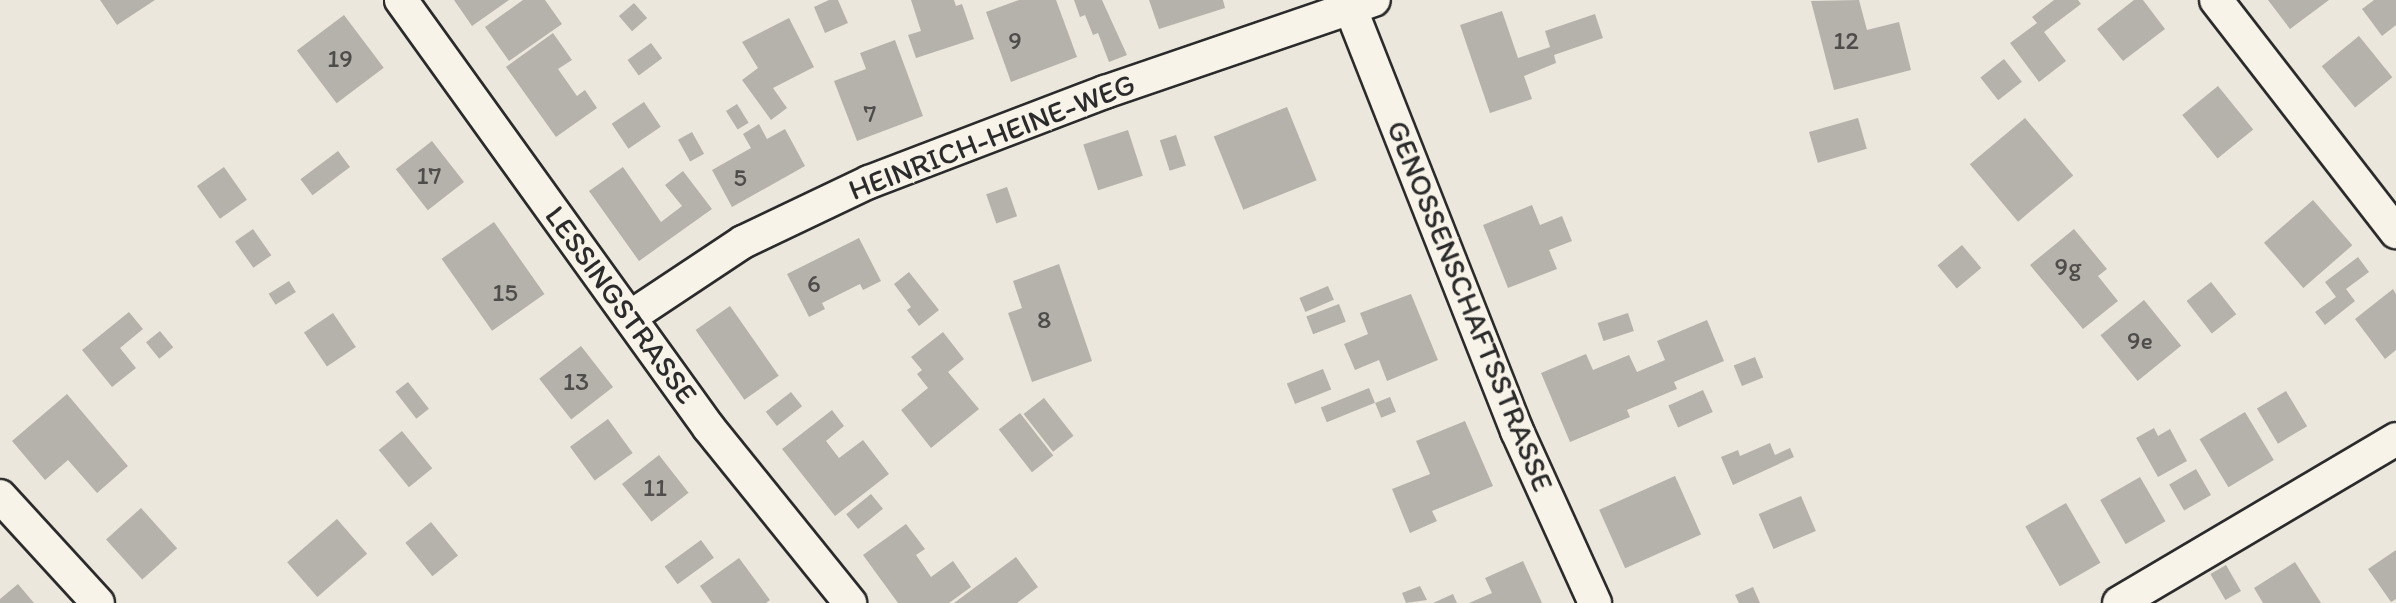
<!DOCTYPE html>
<style>
body{margin:0}
#map{position:relative;width:2396px;height:603px;overflow:hidden;background:#ebe7dd;font-family:Itim,sans-serif}
div>[style]{position:absolute}
.building>*{inset:0;background:#b5b2ab;transform-origin:0 0}
.roads{filter:drop-shadow(2px 0 #2b2b2b) drop-shadow(-2px 0 #2b2b2b) drop-shadow(0 2px #2b2b2b) drop-shadow(0 -2px #2b2b2b)}
.minor>*{height:32px;margin:-16px;padding:0 16px;transform-origin:16px;border-radius:16px;background:#f7f3e8}
span{translate:-50% -50%;white-space:nowrap;text-align:center;line-height:1.15;-webkit-text-stroke:7px #f7f3e8;paint-order:stroke}
.number-label{font-size:26px;color:#4e4d4b}
.number-label span{-webkit-text-stroke-width:0}
.street-label{font-size:30px;color:#2b2b2b}
</style>
<div id="map">
<div class="building">
<div style="clip-path:polygon(100px 0,155px 0,117px 25px)"></div>
<div style="clip-path:polygon(454px 0,509px 0,472px 26px)"></div>
<div style="clip-path:polygon(523px 0,545px 0,562px 24px,509px 61px,485px 27px)"></div>
<div style="clip-path:polygon(829px 0,838px 0,848px 23px,825px 33px,814px 7px)"></div>
<div style="clip-path:polygon(911px 0,954px 0,956px 6px,962px 4px,974px 39px,916px 58px,908px 35px,921px 31px)"></div>
<div style="clip-path:polygon(1019px 0,1056px 0,1077px 57px,1011px 82px,986px 12px)"></div>
<div style="clip-path:polygon(1074px 0,1102px 0,1127px 55px,1109px 62px,1098px 33px,1093px 35px,1085px 15px,1080px 17px)"></div>
<div style="clip-path:polygon(1149px 0,1223px 0,1225px 8px,1159px 29px)"></div>
<div style="clip-path:polygon(1859px 0,1867px 30px,1899px 22px,1911px 70px,1834px 90px,1811px 1px)"></div>
<div style="clip-path:polygon(2054px 0,2078px 0,2081px 4px,2044px 32px,2066px 61px,2039px 82px,2010px 43px,2037px 23px,2032px 17px)"></div>
<div style="clip-path:polygon(2134px 0,2143px 0,2165px 29px,2123px 61px,2097px 29px)"></div>
<div style="clip-path:polygon(2268px 0,2329px 0,2290px 29px)"></div>
<div style="clip-path:polygon(2374px 0,2396px 0,2396px 25px,2382px 36px,2362px 9px)"></div>
<div style="left:634px;top:3px;width:20px;height:20px;rotate:49deg"></div>
<div style="clip-path:polygon(1502px 11px,1518px 58px,1550px 47px,1545px 31px,1595px 14px,1603px 38px,1554px 55px,1556px 63px,1524px 76px,1532px 99px,1490px 113px,1460px 25px)"></div>
<div style="left:344px;top:15px;width:66px;height:59px;rotate:53deg"></div>
<div style="clip-path:polygon(789px 18px,814px 67px,773px 88px,787px 108px,771px 120px,742px 80px,758px 68px,742px 42px)"></div>
<div style="clip-path:polygon(553px 33px,572px 60px,558px 69px,577px 96px,585px 90px,597px 108px,556px 137px,506px 67px)"></div>
<div style="left:2359px;top:36px;width:53px;height:48px;rotate:51deg"></div>
<div style="clip-path:polygon(895px 40px,923px 116px,857px 141px,834px 81px,866px 69px,860px 53px)"></div>
<div style="left:651px;top:43px;width:19px;height:29px;rotate:54deg"></div>
<div style="left:2004px;top:59px;width:29px;height:30px;rotate:52deg"></div>
<div style="left:2218px;top:86px;width:56px;height:46px;rotate:51deg"></div>
<div style="left:644px;top:102px;width:30px;height:39px;rotate:56deg"></div>
<div style="left:737px;top:104px;width:22px;height:13px;rotate:58deg"></div>
<div style="left:1287px;top:107px;width:79px;height:79px;rotate:68deg"></div>
<div style="left:1858px;top:118px;width:32px;height:51px;rotate:74deg"></div>
<div style="left:2025px;top:118px;width:75px;height:72px;rotate:50deg"></div>
<div style="clip-path:polygon(759px 124px,767px 139px,785px 129px,805px 166px,732px 207px,712px 170px,751px 148px,743px 134px)"></div>
<div style="left:1128px;top:130px;width:48px;height:47px;rotate:72deg"></div>
<div style="left:692px;top:132px;width:25px;height:16px;rotate:61deg"></div>
<div style="left:1176px;top:135px;width:32px;height:17px;rotate:72deg"></div>
<div style="left:432px;top:141px;width:52px;height:46px;rotate:52deg"></div>
<div style="left:338px;top:151px;width:20px;height:47px;rotate:53deg"></div>
<div style="left:224px;top:167px;width:40px;height:33px;rotate:55deg"></div>
<div style="clip-path:polygon(623px 167px,661px 222px,682px 206px,665px 185px,683px 171px,712px 209px,639px 261px,589px 191px)"></div>
<div style="left:1007px;top:187px;width:31px;height:22px;rotate:71deg"></div>
<div style="left:2313px;top:200px;width:60px;height:65px;rotate:49deg"></div>
<div style="clip-path:polygon(1532px 205px,1540px 225px,1562px 216px,1572px 241px,1549px 250px,1557px 269px,1508px 288px,1483px 225px)"></div>
<div style="left:494px;top:222px;width:88px;height:64px;rotate:55deg"></div>
<div style="left:253px;top:229px;width:32px;height:22px;rotate:55deg"></div>
<div style="clip-path:polygon(2074px 229px,2107px 269px,2098px 276px,2118px 301px,2083px 329px,2030px 265px)"></div>
<div style="clip-path:polygon(859px 238px,881px 281px,863px 290px,860px 284px,822px 303px,825px 309px,809px 317px,787px 274px)"></div>
<div style="left:1962px;top:245px;width:30px;height:32px;rotate:50deg"></div>
<div style="clip-path:polygon(2358px 257px,2369px 272px,2346px 289px,2355px 301px,2325px 325px,2315px 312px,2336px 297px,2325px 282px)"></div>
<div style="clip-path:polygon(1059px 264px,1092px 361px,1032px 382px,1008px 313px,1022px 308px,1013px 281px)"></div>
<div style="clip-path:polygon(909px 272px,939px 310px,919px 326px,907px 310px,911px 307px,894px 284px)"></div>
<div style="left:289px;top:281px;width:13px;height:24px;rotate:58deg"></div>
<div style="left:2211px;top:282px;width:41px;height:31px;rotate:52deg"></div>
<div style="left:1328px;top:286px;width:15px;height:31px;rotate:67deg"></div>
<div style="clip-path:polygon(2393px 289px,2396px 294px,2396px 350px,2385px 359px,2355px 319px)"></div>
<div style="clip-path:polygon(1411px 294px,1438px 360px,1387px 381px,1379px 360px,1355px 370px,1344px 344px,1368px 334px,1360px 313px)"></div>
<div style="left:2144px;top:300px;width:59px;height:56px;rotate:51deg"></div>
<div style="left:1339px;top:304px;width:19px;height:35px;rotate:69deg"></div>
<div style="left:730px;top:306px;width:85px;height:42px;rotate:55deg"></div>
<div style="clip-path:polygon(129px 312px,143px 329px,120px 348px,136px 368px,112px 387px,82px 350px)"></div>
<div style="left:333px;top:313px;width:41px;height:35px;rotate:56deg"></div>
<div style="left:1628px;top:313px;width:19px;height:32px;rotate:72deg"></div>
<div style="clip-path:polygon(1707px 320px,1724px 361px,1674px 382px,1677px 389px,1627px 410px,1630px 417px,1570px 442px,1541px 373px,1586px 354px,1593px 370px,1629px 355px,1637px 372px,1665px 360px,1657px 341px)"></div>
<div style="left:160px;top:331px;width:21px;height:18px;rotate:51deg"></div>
<div style="clip-path:polygon(943px 332px,964px 359px,948px 372px,979px 409px,931px 448px,901px 410px,928px 388px,917px 374px,922px 370px,911px 357px)"></div>
<div style="left:581px;top:346px;width:52px;height:53px;rotate:52deg"></div>
<div style="left:1755px;top:357px;width:22px;height:23px;rotate:68deg"></div>
<div style="left:1323px;top:369px;width:22px;height:39px;rotate:68deg"></div>
<div style="left:408px;top:382px;width:34px;height:16px;rotate:52deg"></div>
<div style="left:1369px;top:388px;width:16px;height:52px;rotate:68deg"></div>
<div style="left:1703px;top:390px;width:24px;height:38px;rotate:66deg"></div>
<div style="left:2286px;top:391px;width:41px;height:34px;rotate:59deg"></div>
<div style="left:791px;top:392px;width:18px;height:32px;rotate:52deg"></div>
<div style="clip-path:polygon(67px 394px,128px 466px,97px 493px,68px 460px,45px 480px,12px 441px)"></div>
<div style="left:1390px;top:397px;width:16px;height:16px;rotate:68deg"></div>
<div style="left:1044px;top:398px;width:48px;height:26px;rotate:52deg"></div>
<div style="clip-path:polygon(832px 410px,844px 426px,826px 441px,839px 458px,863px 440px,889px 474px,835px 516px,782px 449px)"></div>
<div style="left:2245px;top:412px;width:56px;height:53px;rotate:59deg"></div>
<div style="left:1020px;top:413px;width:54px;height:27px;rotate:52deg"></div>
<div style="left:608px;top:419px;width:42px;height:47px;rotate:54deg"></div>
<div style="clip-path:polygon(1465px 421px,1493px 486px,1432px 511px,1437px 521px,1410px 533px,1392px 489px,1430px 474px,1416px 441px)"></div>
<div style="clip-path:polygon(2154px 428px,2158px 436px,2170px 429px,2187px 461px,2158px 477px,2136px 438px)"></div>
<div style="left:402px;top:431px;width:48px;height:30px;rotate:51deg"></div>
<div style="clip-path:polygon(1770px 443px,1775px 455px,1790px 448px,1794px 457px,1733px 485px,1721px 457px,1738px 450px,1740px 456px)"></div>
<div style="left:659px;top:455px;width:48px;height:47px;rotate:52deg"></div>
<div style="left:2196px;top:469px;width:30px;height:31px;rotate:60deg"></div>
<div style="left:1675px;top:476px;width:64px;height:83px;rotate:66deg"></div>
<div style="left:2140px;top:477px;width:51px;height:46px;rotate:60deg"></div>
<div style="left:871px;top:494px;width:19px;height:32px;rotate:51deg"></div>
<div style="left:1801px;top:496px;width:38px;height:46px;rotate:67deg"></div>
<div style="left:2066px;top:503px;width:69px;height:47px;rotate:60deg"></div>
<div style="left:141px;top:508px;width:54px;height:47px;rotate:48deg"></div>
<div style="left:337px;top:519px;width:46px;height:66px;rotate:49deg"></div>
<div style="left:431px;top:522px;width:43px;height:33px;rotate:51deg"></div>
<div style="clip-path:polygon(906px 524px,925px 549px,916px 555px,931px 577px,953px 561px,971px 587px,949px 603px,898px 603px,863px 555px)"></div>
<div style="left:701px;top:540px;width:22px;height:45px;rotate:54deg"></div>
<div style="clip-path:polygon(2396px 550px,2396px 599px,2391px 602px,2368px 569px)"></div>
<div style="clip-path:polygon(1016px 557px,1038px 587px,1017px 603px,954px 603px)"></div>
<div style="clip-path:polygon(739px 558px,770px 600px,766px 603px,712px 603px,700px 586px)"></div>
<div style="clip-path:polygon(1523px 561px,1542px 603px,1469px 603px,1492px 593px,1485px 578px)"></div>
<div style="clip-path:polygon(2295px 562px,2321px 603px,2263px 603px,2254px 588px)"></div>
<div style="left:2226px;top:565px;width:30px;height:18px;rotate:60deg"></div>
<div style="clip-path:polygon(18px 584px,34px 603px,0 603px,0 599px)"></div>
<div style="clip-path:polygon(1420px 586px,1427px 600px,1406px 603px,1402px 593px)"></div>
<div style="clip-path:polygon(1753px 587px,1760px 603px,1739px 603px,1735px 595px)"></div>
<div style="clip-path:polygon(1453px 594px,1457px 603px,1433px 603px)"></div>
</div>
<div class="roads">
<div class="minor">
<div style="left:401px;top:0;width:527px;rotate:54.26deg"></div>
<div style="left:709px;top:428px;width:225px;rotate:51.1deg"></div>
<div style="left:2216px;top:0;width:294px;rotate:52.2deg"></div>
<div style="left:1350px;top:7px;width:456px;rotate:68.5deg"></div>
<div style="left:1517px;top:431px;width:189px;rotate:65.6deg"></div>
<div style="left:630px;top:317px;width:136px;rotate:-33.6deg"></div>
<div style="left:743px;top:242px;width:140px;rotate:-25.5deg"></div>
<div style="left:869px;top:182px;width:253px;rotate:-20.9deg"></div>
<div style="left:1105px;top:92px;width:284px;rotate:-18.9deg"></div>
<div style="left:0;top:496px;width:145px;rotate:47.5deg"></div>
<div style="left:2119px;top:603px;width:322px;rotate:-30.6deg"></div>
</div>
</div>
<div class="number-label">
<span style="left:1015px;top:41px">9</span>
<span style="left:1846px;top:41px">12</span>
<span style="left:340px;top:59px">19</span>
<span style="left:870px;top:114px">7</span>
<span style="left:429px;top:176px">17</span>
<span style="left:740px;top:178px">5</span>
<span style="left:2068px;top:267px">9g</span>
<span style="left:814px;top:284px">6</span>
<span style="left:505px;top:293px">15</span>
<span style="left:1044px;top:320px">8</span>
<span style="left:2140px;top:341px">9e</span>
<span style="left:576px;top:382px">13</span>
<span style="left:655px;top:488px">11</span>
</div>
<div class="street-label">
<span style="left:992px;top:137px;rotate:-21deg">HEINRICH-HEINE-WEG</span>
<span style="left:621px;top:305px;rotate:54deg">LESSINGSTRASSE</span>
<span style="left:1470px;top:306px;rotate:68deg">GENOSSENSCHAFTSSTRASSE</span>
</div>
</div>
